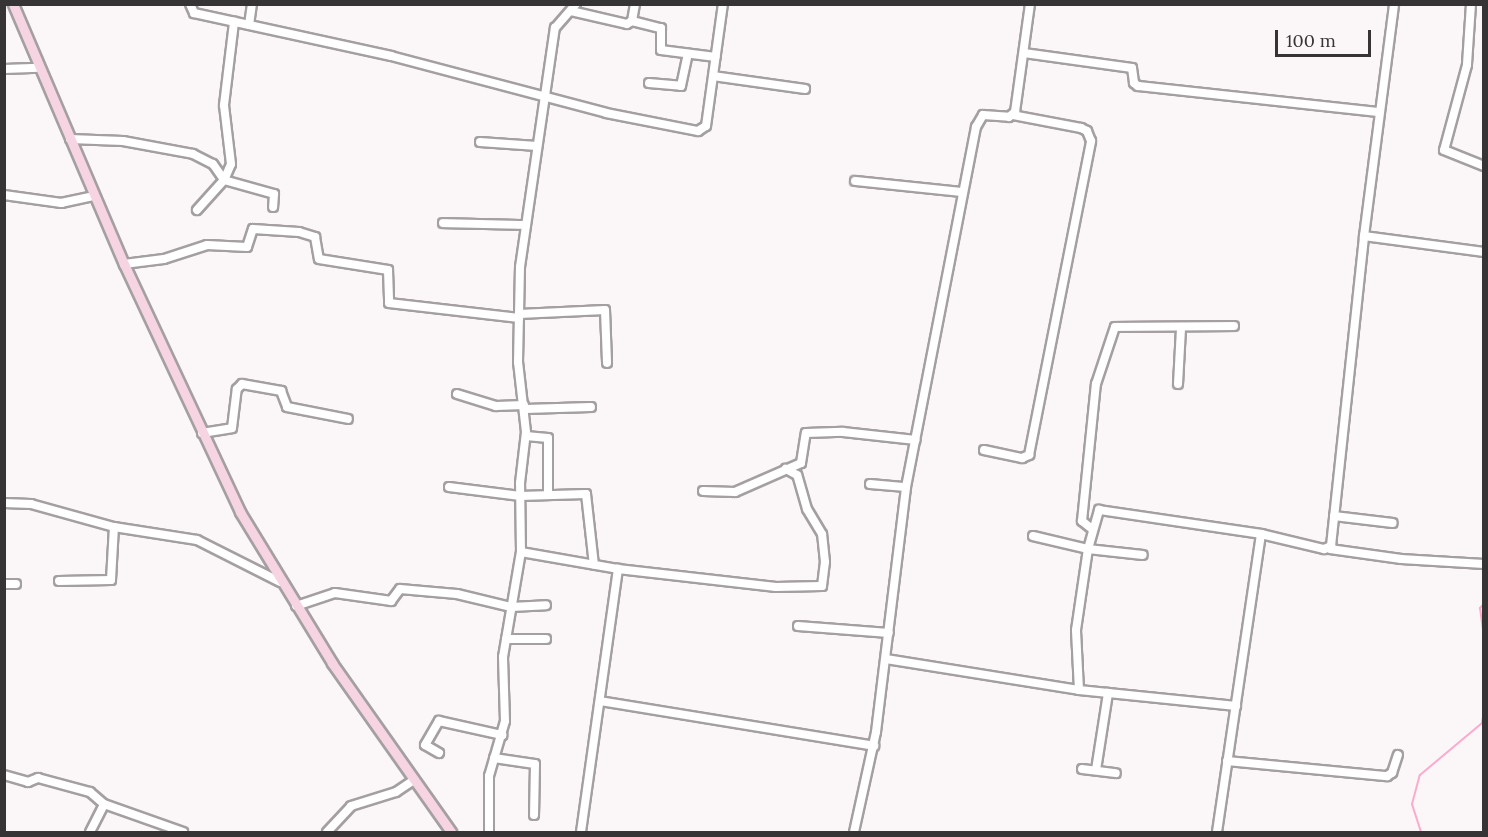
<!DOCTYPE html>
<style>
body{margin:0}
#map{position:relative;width:1488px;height:837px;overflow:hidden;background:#fbf6f7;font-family:Lora,serif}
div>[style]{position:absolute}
.stream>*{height:2px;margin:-1px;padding:0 1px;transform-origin:1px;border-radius:1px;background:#fbabcd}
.roads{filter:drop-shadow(2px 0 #a49fa1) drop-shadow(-2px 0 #a49fa1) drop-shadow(0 2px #a49fa1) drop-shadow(0 -2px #a49fa1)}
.minor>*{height:8px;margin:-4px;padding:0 4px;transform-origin:4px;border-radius:4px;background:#fff}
.major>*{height:9px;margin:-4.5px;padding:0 4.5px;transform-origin:4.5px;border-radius:4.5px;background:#f6d4e2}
span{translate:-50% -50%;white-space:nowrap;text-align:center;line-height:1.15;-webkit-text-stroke:6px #fbf6f7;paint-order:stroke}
.frame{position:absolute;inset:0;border:6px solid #363435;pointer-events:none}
.scale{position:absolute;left:1275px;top:30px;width:96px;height:27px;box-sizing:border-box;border:3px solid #363435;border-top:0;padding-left:8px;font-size:18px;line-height:21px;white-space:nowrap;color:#363435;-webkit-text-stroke:4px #fbf6f7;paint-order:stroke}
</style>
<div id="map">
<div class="stream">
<div style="left:1484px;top:604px;width:6px;rotate:135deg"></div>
<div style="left:1480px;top:608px;width:29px;rotate:82deg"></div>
<div style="left:1421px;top:832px;width:29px;rotate:-108deg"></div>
<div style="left:1412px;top:804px;width:30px;rotate:-75deg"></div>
<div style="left:1420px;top:775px;width:81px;rotate:-40deg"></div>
<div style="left:1482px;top:723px;width:12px;rotate:-81deg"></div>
</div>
<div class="roads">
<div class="minor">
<div style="left:190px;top:4px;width:10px;rotate:66deg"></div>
<div style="left:194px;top:13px;width:202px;rotate:12.3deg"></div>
<div style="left:391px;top:56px;width:222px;rotate:14.8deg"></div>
<div style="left:606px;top:113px;width:94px;rotate:11.1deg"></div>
<div style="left:698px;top:131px;width:9px;rotate:-32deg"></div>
<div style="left:706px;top:126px;width:123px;rotate:-82.1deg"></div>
<div style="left:1471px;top:4px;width:61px;rotate:93.8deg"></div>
<div style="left:1467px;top:65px;width:88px;rotate:105.1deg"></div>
<div style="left:1444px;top:150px;width:43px;rotate:21.8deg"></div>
<div style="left:571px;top:11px;width:57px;rotate:13.1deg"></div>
<div style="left:627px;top:24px;width:6px;rotate:-31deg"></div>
<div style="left:632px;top:21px;width:17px;rotate:-80deg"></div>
<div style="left:632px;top:21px;width:30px;rotate:14deg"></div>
<div style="left:661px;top:28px;width:22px;rotate:90deg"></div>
<div style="left:661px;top:50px;width:55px;rotate:7.3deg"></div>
<div style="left:249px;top:25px;width:21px;rotate:-82deg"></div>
<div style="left:1024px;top:53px;width:109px;rotate:7.9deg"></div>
<div style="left:1132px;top:68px;width:15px;rotate:82deg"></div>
<div style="left:1134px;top:83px;width:5px;rotate:37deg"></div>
<div style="left:1138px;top:86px;width:242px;rotate:6.2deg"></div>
<div style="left:4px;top:69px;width:35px;rotate:-2deg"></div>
<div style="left:713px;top:76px;width:93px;rotate:8deg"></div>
<div style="left:649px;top:83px;width:32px;rotate:5deg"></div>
<div style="left:681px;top:86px;width:33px;rotate:-78deg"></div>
<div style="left:70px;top:139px;width:53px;rotate:2.2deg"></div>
<div style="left:123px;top:141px;width:71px;rotate:10.5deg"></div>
<div style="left:193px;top:154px;width:22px;rotate:27deg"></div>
<div style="left:213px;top:164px;width:19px;rotate:55deg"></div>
<div style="left:224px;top:180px;width:52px;rotate:15.6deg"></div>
<div style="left:274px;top:194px;width:13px;rotate:94deg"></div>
<div style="left:480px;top:142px;width:57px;rotate:4deg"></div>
<div style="left:855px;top:181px;width:108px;rotate:5.9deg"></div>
<div style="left:4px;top:195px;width:58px;rotate:8deg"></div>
<div style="left:61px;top:203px;width:34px;rotate:-12deg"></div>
<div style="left:197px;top:210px;width:40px;rotate:-48deg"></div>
<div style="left:224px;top:180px;width:17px;rotate:-66deg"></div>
<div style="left:231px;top:164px;width:59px;rotate:-96.8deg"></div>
<div style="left:224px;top:105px;width:84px;rotate:-83.1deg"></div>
<div style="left:443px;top:223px;width:83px;rotate:1.4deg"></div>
<div style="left:1364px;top:236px;width:121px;rotate:7.6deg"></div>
<div style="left:124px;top:264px;width:40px;rotate:-7.1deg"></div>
<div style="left:164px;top:259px;width:45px;rotate:-18deg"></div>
<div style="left:207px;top:245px;width:40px;rotate:2.9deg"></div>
<div style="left:247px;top:247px;width:19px;rotate:-72deg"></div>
<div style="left:253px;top:229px;width:46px;rotate:3.7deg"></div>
<div style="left:299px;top:232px;width:17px;rotate:17deg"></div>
<div style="left:315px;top:237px;width:22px;rotate:80deg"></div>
<div style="left:319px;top:259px;width:70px;rotate:9.1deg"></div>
<div style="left:388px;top:270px;width:33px;rotate:88deg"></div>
<div style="left:389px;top:303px;width:131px;rotate:6.6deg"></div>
<div style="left:519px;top:314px;width:86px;rotate:-2.7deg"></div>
<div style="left:605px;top:310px;width:53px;rotate:87.8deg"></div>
<div style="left:1178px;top:384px;width:55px;rotate:-86.9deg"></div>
<div style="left:457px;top:394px;width:41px;rotate:17.1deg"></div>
<div style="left:496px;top:406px;width:28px;rotate:-2deg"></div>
<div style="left:525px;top:409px;width:66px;rotate:-1.7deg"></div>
<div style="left:202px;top:433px;width:30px;rotate:-9deg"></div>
<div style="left:232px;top:428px;width:39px;rotate:-83deg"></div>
<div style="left:237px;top:389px;width:7px;rotate:-45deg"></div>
<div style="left:242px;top:384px;width:40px;rotate:10deg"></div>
<div style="left:281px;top:391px;width:17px;rotate:69deg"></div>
<div style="left:287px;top:407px;width:62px;rotate:11.1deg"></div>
<div style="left:526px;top:436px;width:22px;rotate:5deg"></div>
<div style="left:548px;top:438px;width:57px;rotate:90deg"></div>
<div style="left:984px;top:450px;width:39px;rotate:12deg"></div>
<div style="left:1022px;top:458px;width:8px;rotate:-23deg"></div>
<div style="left:1029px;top:455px;width:320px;rotate:-78.8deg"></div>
<div style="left:1091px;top:141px;width:11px;rotate:-112deg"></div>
<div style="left:1087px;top:131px;width:7px;rotate:-153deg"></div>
<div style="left:1081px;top:128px;width:69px;rotate:-169.2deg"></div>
<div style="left:870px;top:484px;width:36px;rotate:5deg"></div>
<div style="left:449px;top:487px;width:72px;rotate:7.2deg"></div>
<div style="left:520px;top:496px;width:66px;rotate:-1.7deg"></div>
<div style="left:586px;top:494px;width:71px;rotate:83.6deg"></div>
<div style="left:703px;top:491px;width:32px;rotate:2deg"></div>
<div style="left:735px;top:492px;width:72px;rotate:-23.7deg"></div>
<div style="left:801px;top:463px;width:30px;rotate:-81deg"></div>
<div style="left:806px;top:433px;width:37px;rotate:-2deg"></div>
<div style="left:843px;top:432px;width:73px;rotate:6.3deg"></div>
<div style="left:4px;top:503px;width:27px;rotate:2deg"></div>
<div style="left:31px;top:504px;width:86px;rotate:15.5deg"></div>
<div style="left:1334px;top:516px;width:59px;rotate:6.8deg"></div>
<div style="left:1092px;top:529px;width:13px;rotate:-141deg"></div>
<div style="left:1082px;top:521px;width:138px;rotate:-84.2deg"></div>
<div style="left:1096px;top:384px;width:60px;rotate:-71.6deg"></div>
<div style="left:1115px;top:327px;width:119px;rotate:-0.5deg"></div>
<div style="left:1033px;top:536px;width:57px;rotate:13.3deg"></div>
<div style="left:1088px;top:549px;width:55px;rotate:6.2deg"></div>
<div style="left:1330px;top:549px;width:72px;rotate:8deg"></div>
<div style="left:1401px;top:559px;width:83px;rotate:3.4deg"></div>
<div style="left:521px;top:552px;width:98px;rotate:9.9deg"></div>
<div style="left:59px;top:581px;width:52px;rotate:-1.1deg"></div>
<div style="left:111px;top:580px;width:53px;rotate:-86.8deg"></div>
<div style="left:114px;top:527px;width:84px;rotate:8.9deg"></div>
<div style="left:197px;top:540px;width:93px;rotate:26.8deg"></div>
<div style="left:4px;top:584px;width:12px"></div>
<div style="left:296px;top:606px;width:41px;rotate:-18.4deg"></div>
<div style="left:335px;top:593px;width:57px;rotate:8.1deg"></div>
<div style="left:391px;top:601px;width:15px;rotate:-53deg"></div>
<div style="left:400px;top:589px;width:57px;rotate:5deg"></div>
<div style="left:457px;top:594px;width:56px;rotate:13.5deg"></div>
<div style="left:511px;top:607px;width:35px;rotate:-3deg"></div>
<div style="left:798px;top:626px;width:91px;rotate:4.4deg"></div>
<div style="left:506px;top:639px;width:40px"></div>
<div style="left:886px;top:659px;width:195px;rotate:9.1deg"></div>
<div style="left:1079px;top:690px;width:158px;rotate:5.8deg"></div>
<div style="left:1079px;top:690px;width:60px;rotate:-92.9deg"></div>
<div style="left:1076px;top:630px;width:82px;rotate:-81.6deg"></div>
<div style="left:1088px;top:549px;width:41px;rotate:-74.2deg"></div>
<div style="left:1099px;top:510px;width:164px;rotate:8.4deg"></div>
<div style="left:600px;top:701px;width:278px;rotate:9.3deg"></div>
<div style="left:439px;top:753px;width:16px;rotate:-150deg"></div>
<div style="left:425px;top:745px;width:28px;rotate:-60deg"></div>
<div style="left:439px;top:721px;width:65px;rotate:12.5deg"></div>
<div style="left:494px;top:758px;width:41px;rotate:8.3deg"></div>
<div style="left:535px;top:764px;width:51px;rotate:91.1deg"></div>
<div style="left:1227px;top:761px;width:161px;rotate:5.4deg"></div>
<div style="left:1387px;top:776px;width:6px;rotate:-31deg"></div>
<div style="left:1392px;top:773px;width:19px;rotate:-72deg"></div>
<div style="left:1082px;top:769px;width:34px;rotate:7deg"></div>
<div style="left:1096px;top:770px;width:78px;rotate:-81.1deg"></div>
<div style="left:4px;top:775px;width:25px;rotate:16deg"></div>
<div style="left:28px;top:782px;width:11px;rotate:-22deg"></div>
<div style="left:38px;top:778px;width:54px;rotate:15.1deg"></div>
<div style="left:90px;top:792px;width:18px;rotate:41deg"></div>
<div style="left:90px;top:832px;width:31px;rotate:-63deg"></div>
<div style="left:104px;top:804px;width:84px;rotate:19.5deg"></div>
<div style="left:327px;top:832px;width:35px;rotate:-47deg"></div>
<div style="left:351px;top:806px;width:47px;rotate:-17.3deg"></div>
<div style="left:396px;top:792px;width:22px;rotate:-34deg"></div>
<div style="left:489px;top:832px;width:56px;rotate:-90deg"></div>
<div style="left:489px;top:776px;width:57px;rotate:-73.8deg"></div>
<div style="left:505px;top:721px;width:64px;rotate:-91.8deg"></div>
<div style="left:503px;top:657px;width:107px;rotate:-80.3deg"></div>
<div style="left:521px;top:552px;width:69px;rotate:-90.8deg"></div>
<div style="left:520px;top:483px;width:51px;rotate:-83.3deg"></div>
<div style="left:526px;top:432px;width:70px;rotate:-96.5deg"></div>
<div style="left:518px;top:362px;width:95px;rotate:-88.8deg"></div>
<div style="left:520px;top:267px;width:242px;rotate:-81.7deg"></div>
<div style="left:555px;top:28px;width:32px;rotate:-49deg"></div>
<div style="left:581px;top:832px;width:266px;rotate:-82deg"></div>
<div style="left:618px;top:569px;width:159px;rotate:6.5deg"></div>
<div style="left:776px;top:587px;width:46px;rotate:-1.2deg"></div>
<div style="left:822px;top:586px;width:24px;rotate:-83deg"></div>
<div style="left:825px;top:562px;width:28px;rotate:-96deg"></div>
<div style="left:822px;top:534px;width:29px;rotate:-121deg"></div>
<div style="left:807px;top:509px;width:35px;rotate:-106deg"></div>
<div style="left:797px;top:475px;width:13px;rotate:-151deg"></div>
<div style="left:854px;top:832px;width:102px;rotate:-77.6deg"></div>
<div style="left:876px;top:732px;width:247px;rotate:-83deg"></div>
<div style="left:906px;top:487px;width:367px;rotate:-79deg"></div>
<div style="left:976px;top:127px;width:14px;rotate:-60deg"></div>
<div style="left:983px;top:115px;width:26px;rotate:4deg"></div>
<div style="left:1009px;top:117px;width:8px;rotate:-40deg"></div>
<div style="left:1015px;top:112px;width:109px;rotate:-82.1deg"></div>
<div style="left:1217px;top:832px;width:301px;rotate:-81.6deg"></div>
<div style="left:1261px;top:534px;width:65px;rotate:13.4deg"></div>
<div style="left:1324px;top:549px;width:8px;rotate:-23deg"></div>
<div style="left:1331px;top:546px;width:312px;rotate:-83.9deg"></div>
<div style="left:1364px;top:236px;width:234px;rotate:-82.6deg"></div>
</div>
<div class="major">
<div style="left:13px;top:4px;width:283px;rotate:66.9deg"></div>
<div style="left:124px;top:264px;width:274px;rotate:64.9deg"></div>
<div style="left:240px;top:512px;width:177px;rotate:58.6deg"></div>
<div style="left:332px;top:663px;width:207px;rotate:54.8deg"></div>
</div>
</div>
<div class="frame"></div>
<div class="scale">100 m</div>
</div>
